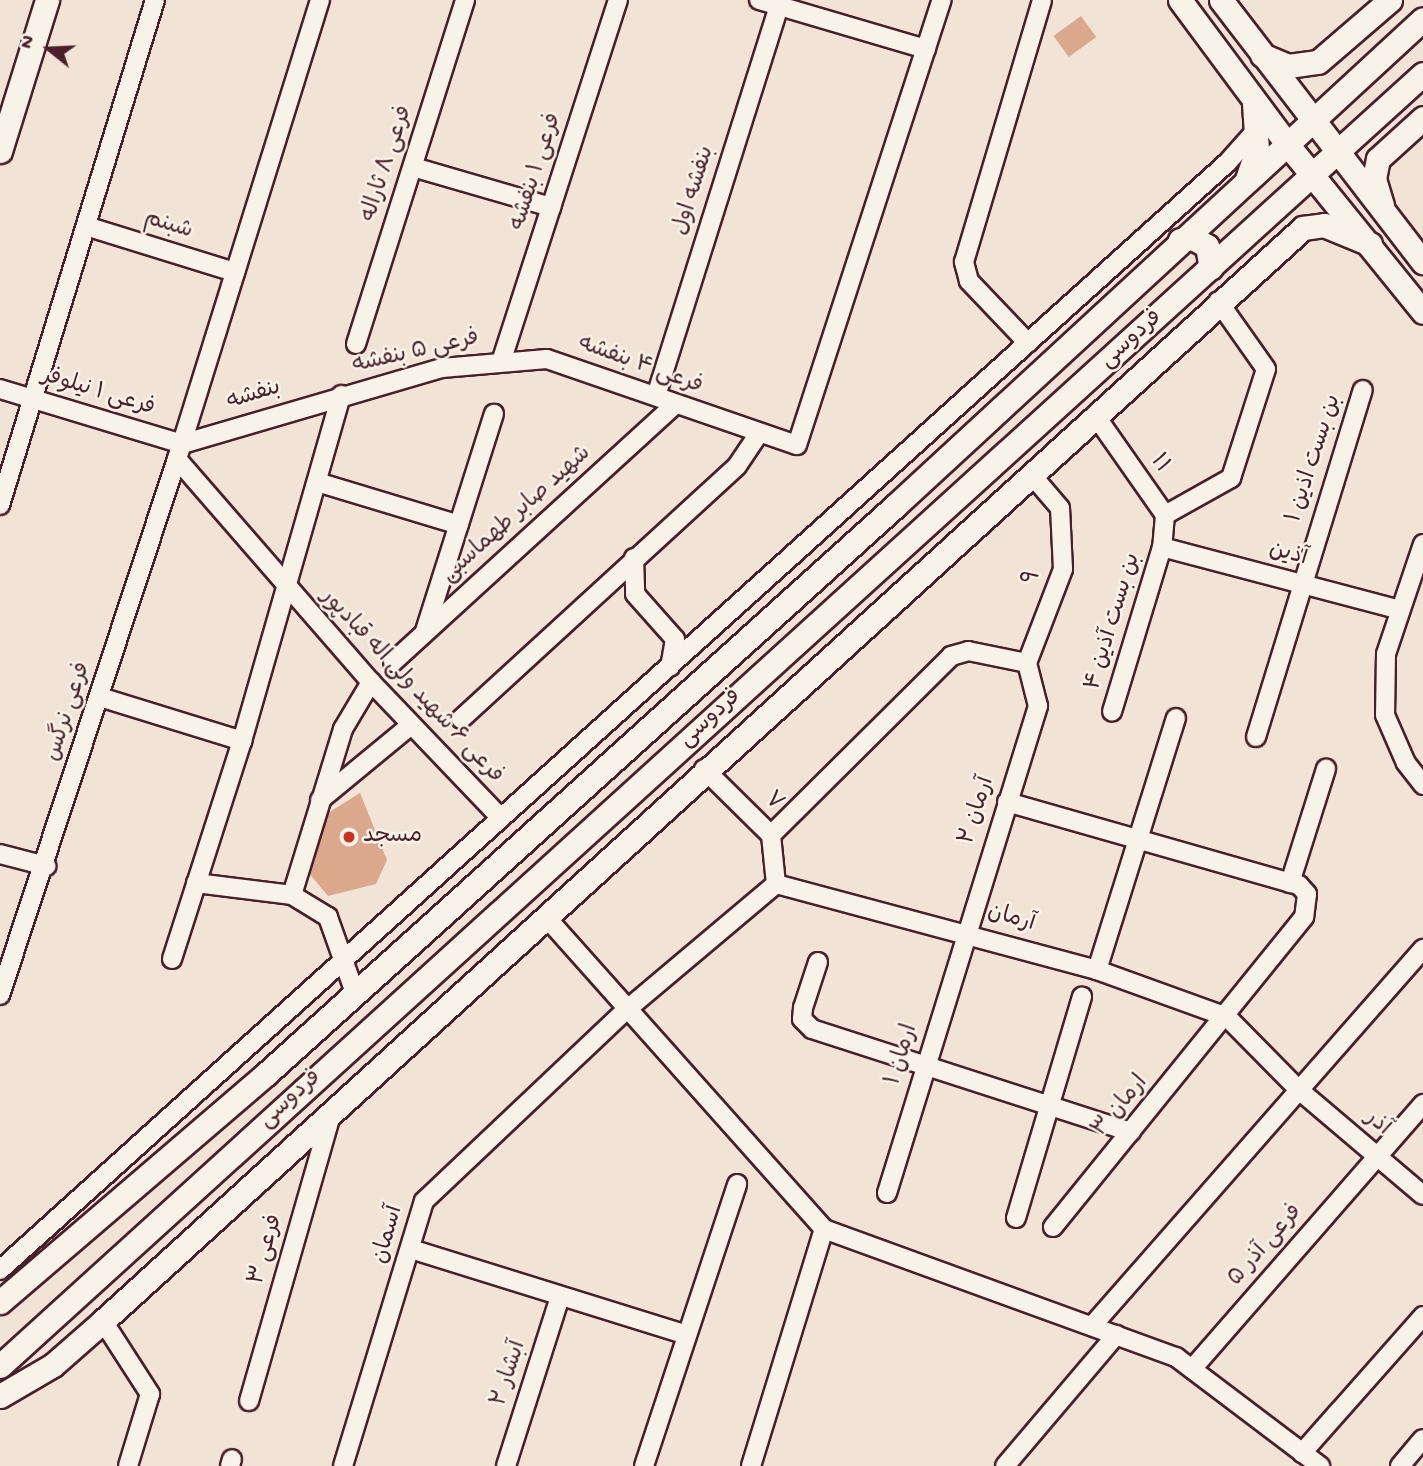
<!DOCTYPE html>
<meta charset="utf-8">
<style>
body{margin:0}
#map{position:relative;width:1423px;height:1466px;overflow:hidden;background:#f1e4d6;font-family:"Gochi Hand","Playpen Sans Arabic",sans-serif}
div>[style]{position:absolute}
.building>*{inset:0;background:#dba88e;transform-origin:0 0}
.roads{filter:drop-shadow(2px 0 #4a1f2b) drop-shadow(-2px 0 #4a1f2b) drop-shadow(0 2px #4a1f2b) drop-shadow(0 -2px #4a1f2b)}
.minor>*{height:18px;margin:-9px;padding:0 9px;transform-origin:9px;border-radius:9px;background:#f7f3e8}
.tertiary>*{height:23px;margin:-11.5px;padding:0 11.5px;transform-origin:11.5px;border-radius:11.5px;background:#f7f3e8}
.dots>*{width:19px;height:19px;translate:-50% -50%;box-sizing:border-box;border:4px solid #f7f3e8;border-radius:50%}
span{translate:-50% -50%;white-space:nowrap;text-align:center;line-height:1.15;-webkit-text-stroke:5px #f7f3e8;paint-order:stroke}
.street-label{font-size:23px;color:#4a1f2b}
.poi-label{font-size:23px;color:#4a1f2b}
.left{translate:0 -50%;text-align:left}
.north{position:absolute;left:14px;top:14px;width:70px;height:70px;-webkit-text-stroke:5px #f7f3e8;paint-order:stroke;rotate:288deg;font-size:19px;font-weight:700;line-height:28px;text-align:center;color:#4a1f2b}
.north::after{content:'';display:block;margin:auto;width:24px;height:32px;background:#4a1f2b;clip-path:polygon(50% 0,100% 100%,50% 72%,0 100%)}
</style>
<div id="map">
<div class="building">
<div style="left:1081px;top:16px;width:26px;height:34px;rotate:54deg"></div>
<div style="clip-path:polygon(360px 793px,387px 860px,376px 884px,328px 896px,308px 872px,328px 813px)"></div>
</div>
<div class="roads">
<div class="minor">
<div style="left:759px;top:0;width:174px;rotate:16.4deg"></div>
<div style="left:413px;top:167px;width:144px;rotate:16.2deg"></div>
<div style="left:86px;top:226px;width:156px;rotate:17.2deg"></div>
<div style="left:1028px;top:343px;width:86px;rotate:-133.6deg"></div>
<div style="left:969px;top:281px;width:20px;rotate:-105deg"></div>
<div style="left:964px;top:262px;width:273px;rotate:-73.4deg"></div>
<div style="left:356px;top:344px;width:361px;rotate:-72.4deg"></div>
<div style="left:502px;top:359px;width:377px;rotate:-72.1deg"></div>
<div style="left:0;top:389px;width:190px;rotate:16.8deg"></div>
<div style="left:656px;top:396px;width:415px;rotate:-72.5deg"></div>
<div style="left:1095px;top:415px;width:122px;rotate:55deg"></div>
<div style="left:1165px;top:515px;width:32px;rotate:95deg"></div>
<div style="left:1162px;top:547px;width:172px;rotate:106.9deg"></div>
<div style="left:182px;top:444px;width:271px;rotate:-16.3deg"></div>
<div style="left:442px;top:368px;width:105px;rotate:-4.9deg"></div>
<div style="left:547px;top:359px;width:264px;rotate:19deg"></div>
<div style="left:797px;top:445px;width:468px;rotate:-72deg"></div>
<div style="left:177px;top:459px;width:296px;rotate:49deg"></div>
<div style="left:371px;top:682px;width:188px;rotate:46.3deg"></div>
<div style="left:317px;top:482px;width:148px;rotate:16.8deg"></div>
<div style="left:0;top:505px;width:528px;rotate:-72.94deg"></div>
<div style="left:1165px;top:515px;width:76px;rotate:-29.3deg"></div>
<div style="left:1231px;top:478px;width:114px;rotate:-72.2deg"></div>
<div style="left:1266px;top:369px;width:83px;rotate:-125.2deg"></div>
<div style="left:1423px;top:544px;width:116px;rotate:108.6deg"></div>
<div style="left:1386px;top:654px;width:61px;rotate:90.9deg"></div>
<div style="left:1385px;top:715px;width:52px;rotate:66.4deg"></div>
<div style="left:1406px;top:763px;width:28px;rotate:52deg"></div>
<div style="left:1162px;top:547px;width:246px;rotate:14.8deg"></div>
<div style="left:634px;top:558px;width:36px;rotate:88deg"></div>
<div style="left:635px;top:594px;width:60px;rotate:48.4deg"></div>
<div style="left:675px;top:639px;width:28px;rotate:100deg"></div>
<div style="left:425px;top:631px;width:228px;rotate:-72.4deg"></div>
<div style="left:393px;top:662px;width:381px;rotate:-42.4deg"></div>
<div style="left:100px;top:697px;width:149px;rotate:17.2deg"></div>
<div style="left:461px;top:719px;width:374px;rotate:-42.5deg"></div>
<div style="left:737px;top:466px;width:40px;rotate:-56deg"></div>
<div style="left:1256px;top:737px;width:363px;rotate:-72.9deg"></div>
<div style="left:704px;top:769px;width:94px;rotate:44.6deg"></div>
<div style="left:771px;top:835px;width:49px;rotate:84.2deg"></div>
<div style="left:320px;top:800px;width:118px;rotate:-39.5deg"></div>
<div style="left:1007px;top:802px;width:304px;rotate:15.9deg"></div>
<div style="left:1299px;top:885px;width:12px;rotate:48deg"></div>
<div style="left:1307px;top:894px;width:23px;rotate:97deg"></div>
<div style="left:1304px;top:917px;width:399px;rotate:129deg"></div>
<div style="left:771px;top:835px;width:254px;rotate:-44.8deg"></div>
<div style="left:951px;top:656px;width:18px;rotate:-16deg"></div>
<div style="left:968px;top:651px;width:60px;rotate:11.5deg"></div>
<div style="left:0;top:854px;width:48px;rotate:14.6deg"></div>
<div style="left:196px;top:883px;width:97px;rotate:7.1deg"></div>
<div style="left:1290px;top:883px;width:120px;rotate:-72.5deg"></div>
<div style="left:776px;top:884px;width:332px;rotate:15deg"></div>
<div style="left:1097px;top:970px;width:138px;rotate:19.9deg"></div>
<div style="left:1227px;top:1017px;width:103px;rotate:45.4deg"></div>
<div style="left:1299px;top:1090px;width:162px;rotate:40.3deg"></div>
<div style="left:546px;top:917px;width:418px;rotate:48.3deg"></div>
<div style="left:824px;top:1229px;width:375px;rotate:20deg"></div>
<div style="left:1176px;top:1357px;width:181px;rotate:37.1deg"></div>
<div style="left:172px;top:959px;width:229px;rotate:-72.2deg"></div>
<div style="left:242px;top:741px;width:360px;rotate:-74deg"></div>
<div style="left:818px;top:962px;width:48px;rotate:108.1deg"></div>
<div style="left:803px;top:1008px;width:11px;rotate:95deg"></div>
<div style="left:802px;top:1019px;width:14px;rotate:45deg"></div>
<div style="left:812px;top:1029px;width:335px;rotate:17.9deg"></div>
<div style="left:1097px;top:970px;width:264px;rotate:-72.6deg"></div>
<div style="left:355px;top:993px;width:81px;rotate:-109.6deg"></div>
<div style="left:328px;top:917px;width:42px;rotate:-148.6deg"></div>
<div style="left:292px;top:895px;width:174px;rotate:-72.9deg"></div>
<div style="left:343px;top:729px;width:55px;rotate:-59.2deg"></div>
<div style="left:0;top:995px;width:564px;rotate:-71.73deg"></div>
<div style="left:177px;top:459px;width:481px;rotate:-72.7deg"></div>
<div style="left:887px;top:1193px;width:510px;rotate:-72.77deg"></div>
<div style="left:1038px;top:706px;width:44px;rotate:-104.3deg"></div>
<div style="left:1027px;top:663px;width:101px;rotate:-69deg"></div>
<div style="left:1063px;top:569px;width:61px;rotate:-92.8deg"></div>
<div style="left:1060px;top:508px;width:45px;rotate:-130.5deg"></div>
<div style="left:1016px;top:1218px;width:231px;rotate:-73.4deg"></div>
<div style="left:411px;top:1249px;width:289px;rotate:17.3deg"></div>
<div style="left:0;top:1270px;width:1653px;rotate:-42.06deg"></div>
<div style="left:1227px;top:163px;width:48px;rotate:-48.4deg"></div>
<div style="left:103px;top:1321px;width:87px;rotate:57.2deg"></div>
<div style="left:150px;top:1394px;width:75px;rotate:107deg"></div>
<div style="left:1092px;top:1326px;width:502px;rotate:-48.72deg"></div>
<div style="left:1192px;top:1369px;width:352px;rotate:-48.9deg"></div>
<div style="left:249px;top:1401px;width:301px;rotate:-74deg"></div>
<div style="left:1302px;top:1453px;width:183px;rotate:-48.5deg"></div>
<div style="left:230px;top:1466px;width:7px;rotate:-74deg"></div>
<div style="left:343px;top:1466px;width:277px;rotate:-73deg"></div>
<div style="left:424px;top:1201px;width:277px;rotate:-43.4deg"></div>
<div style="left:625px;top:1011px;width:197px;rotate:-40.1deg"></div>
<div style="left:506px;top:1466px;width:177px;rotate:-72.3deg"></div>
<div style="left:644px;top:1466px;width:297px;rotate:-71.7deg"></div>
<div style="left:751px;top:1466px;width:248px;rotate:-72.9deg"></div>
<div style="left:1005px;top:1466px;width:172px;rotate:-49.7deg"></div>
<div style="left:1400px;top:1466px;width:35px;rotate:-50deg"></div>
</div>
<div class="tertiary">
<div style="left:1180px;top:0;width:179px;rotate:53.4deg"></div>
<div style="left:1287px;top:144px;width:216px;rotate:51deg"></div>
<div style="left:1221px;top:0;width:331px;rotate:52.4deg"></div>
<div style="left:1262px;top:55px;width:28px;rotate:23deg"></div>
<div style="left:1288px;top:66px;width:30px;rotate:-8deg"></div>
<div style="left:1318px;top:62px;width:95px;rotate:-40.7deg"></div>
<div style="left:0;top:151px;width:158px;rotate:-72.7deg"></div>
<div style="left:1247px;top:179px;width:31px;rotate:-71deg"></div>
<div style="left:1257px;top:150px;width:46px;rotate:-93.7deg"></div>
<div style="left:1382px;top:205px;width:27px;rotate:-107deg"></div>
<div style="left:1374px;top:179px;width:20px;rotate:-79deg"></div>
<div style="left:1378px;top:159px;width:61px;rotate:-42.3deg"></div>
<div style="left:1180px;top:240px;width:13px;rotate:-9deg"></div>
<div style="left:1193px;top:238px;width:16px;rotate:30deg"></div>
<div style="left:1207px;top:246px;width:22px;rotate:80deg"></div>
<div style="left:0;top:1302px;width:350px;rotate:-40.6deg"></div>
<div style="left:266px;top:1074px;width:848px;rotate:-42.08deg"></div>
<div style="left:895px;top:506px;width:718px;rotate:-42.69deg"></div>
<div style="left:0;top:1366px;width:1922px;rotate:-42.24deg"></div>
<div style="left:0;top:1396px;width:61px;rotate:-30.3deg"></div>
<div style="left:53px;top:1365px;width:67px;rotate:-41.3deg"></div>
<div style="left:103px;top:1321px;width:1623px;rotate:-42.33deg"></div>
<div style="left:1303px;top:228px;width:21px;rotate:-8deg"></div>
<div style="left:1324px;top:225px;width:50px;rotate:22.4deg"></div>
</div>
</div>
<div class="dots">
<div style="left:349px;top:837px;background:#c8321e"></div>
</div>
<div class="street-label">
<span style="left:388px;top:164px;rotate:-72deg">فرعی ۸ ثاراله</span>
<span style="left:537px;top:172px;rotate:-72deg">فرعی ۱ بنفشه</span>
<span style="left:695px;top:191px;rotate:-73deg">بنفشه اول</span>
<span style="left:168px;top:226px;rotate:17deg">شبنم</span>
<span style="left:1132px;top:340px;rotate:-42deg">فردوسی</span>
<span style="left:416px;top:353px;rotate:-13deg">فرعی ۵ بنفشه</span>
<span style="left:640px;top:366px;rotate:20deg">فرعی ۴ بنفشه</span>
<span style="left:98px;top:393px;rotate:17deg">فرعی ۱ نیلوفر</span>
<span style="left:254px;top:396px;rotate:-17deg">بنفشه</span>
<span style="left:1315px;top:459px;rotate:-72deg">بن بست اذین ۱</span>
<span style="left:1159px;top:464px;rotate:55deg">۱۱</span>
<span style="left:517px;top:515px;rotate:-42deg">شهید صابر طهماسبی</span>
<span style="left:1288px;top:555px;rotate:15deg">آذین</span>
<span style="left:1033px;top:578px;rotate:-69deg">۹</span>
<span style="left:1114px;top:622px;rotate:-73deg">بن بست آذین ۴</span>
<span style="left:411px;top:687px;rotate:47deg">فرعی ۶ شهید ولی اله قبادپور</span>
<span style="left:69px;top:712px;rotate:-72deg">فرعی نرگس</span>
<span style="left:711px;top:719px;rotate:-42deg">فردوسی</span>
<span style="left:773px;top:802px;rotate:45deg">۷</span>
<span style="left:978px;top:811px;rotate:-72deg">آرمان ۲</span>
<span style="left:1011px;top:919px;rotate:16deg">آرمان</span>
<span style="left:903px;top:1055px;rotate:-73deg">ارمان ۱</span>
<span style="left:291px;top:1100px;rotate:-42deg">فردوسی</span>
<span style="left:1121px;top:1107px;rotate:-50deg">ارمان ۳</span>
<span style="left:1377px;top:1124px;rotate:40deg">آذر</span>
<span style="left:389px;top:1235px;rotate:-74deg">آسمان</span>
<span style="left:1266px;top:1246px;rotate:-49deg">فرعی آذر ۵</span>
<span style="left:267px;top:1250px;rotate:-74deg">فرعی ۳</span>
<span style="left:510px;top:1374px;rotate:-72deg">آبشار ۲</span>
</div>
<div class="poi-label">
<span class="left" style="left:363px;top:837px">مسجد</span>
</div>
<div class="north">N</div>
</div>
